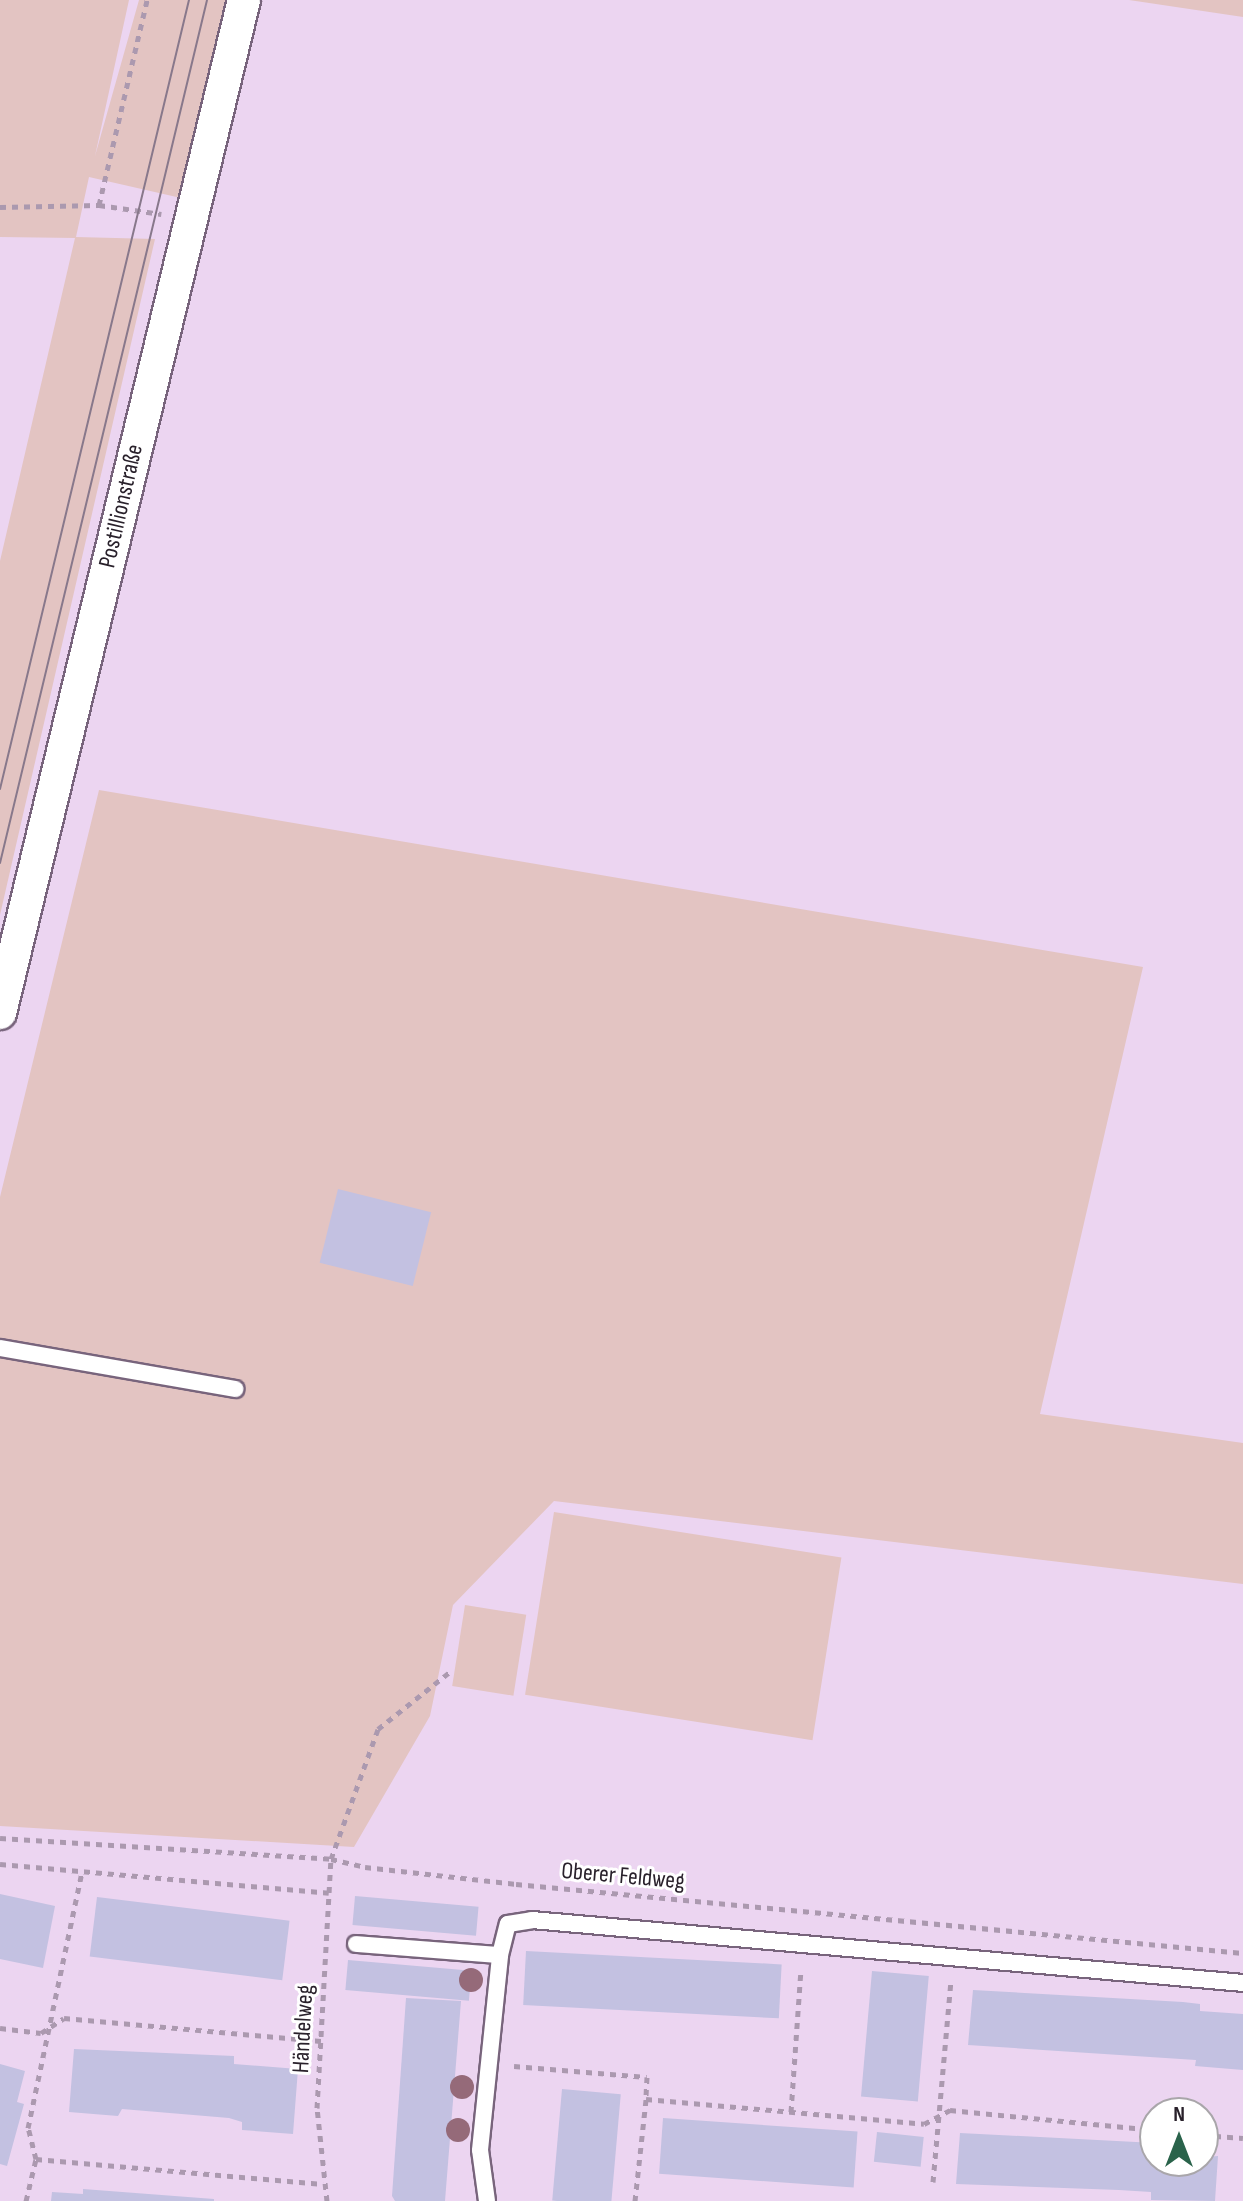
<!DOCTYPE html>
<meta charset="utf-8">
<style>
body{margin:0}
#map{position:relative;width:1243px;height:2201px;overflow:hidden;background:#ecd5f1;font-family:"Sofia Sans Condensed",sans-serif}
div>[style]{position:absolute}
.green>*{inset:0;background:#e3c4c2;transform-origin:0 0}
.building>*{inset:0;background:#c3c1e1;transform-origin:0 0}
.path>*{height:5px;margin-top:-2.5px;transform-origin:0;background:repeating-linear-gradient(90deg,#ab99af 0 6px,transparent 0 12px)}
.roads{filter:drop-shadow(2px 0 #78647c) drop-shadow(-2px 0 #78647c) drop-shadow(0 2px #78647c) drop-shadow(0 -2px #78647c)}
.lane>*{height:16px;margin:-8px;padding:0 8px;transform-origin:8px;border-radius:8px;background:#fff}
.street>*{height:32px;margin:-16px;padding:0 16px;transform-origin:16px;border-radius:16px;background:#fff}
.tram>*{height:2px;margin:-1px;padding:0 1px;transform-origin:1px;border-radius:1px;background:#88788b}
.trees>*{width:24px;height:24px;margin:-12px;border-radius:50%;background:#956a79}
span{translate:-50% -50%;white-space:nowrap;text-align:center;line-height:1.15;-webkit-text-stroke:6px #fff;paint-order:stroke}
.street-label{font-size:24px;color:#29212b}
.north{position:absolute;left:1139px;top:2097px;width:80px;height:80px;box-sizing:border-box;background:#fff;border:2px solid #a9a6aa;border-radius:50%;rotate:0deg;font-size:22px;font-weight:700;line-height:32px;text-align:center;color:#29212b}
.north::after{content:'';display:block;margin:auto;width:28px;height:36px;background:#2a634b;clip-path:polygon(50% 0,100% 100%,50% 72%,0 100%)}
</style>
<div id="map">
<div class="green">
<div style="clip-path:polygon(0 0,129px 0,95px 156px,139px 0,229px 0,181px 198px,89px 177px,76px 237px,155px 239px,0 915px,0 561px,75px 238px,0 237px)"></div>
<div style="clip-path:polygon(1129px 0,1243px 0,1243px 17px)"></div>
<div style="clip-path:polygon(99px 790px,1143px 967px,1040px 1414px,1243px 1443px,1243px 1584px,554px 1501px,453px 1605px,430px 1716px,354px 1847px,0 1826px,0 1197px)"></div>
<div style="left:554px;top:1512px;width:291px;height:185px;rotate:9deg"></div>
<div style="left:465px;top:1605px;width:62px;height:82px;rotate:9deg"></div>
</div>
<div class="building">
<div style="left:338px;top:1189px;width:96px;height:76px;rotate:14deg"></div>
<div style="clip-path:polygon(0 1894px,55px 1906px,43px 1968px,0 1959px)"></div>
<div style="left:355px;top:1896px;width:124px;height:29px;rotate:5deg"></div>
<div style="left:97px;top:1897px;width:194px;height:60px;rotate:7deg"></div>
<div style="left:526px;top:1951px;width:256px;height:54px;rotate:3deg"></div>
<div style="left:348px;top:1960px;width:124px;height:30px;rotate:5deg"></div>
<div style="left:872px;top:1971px;width:57px;height:126px;rotate:5deg"></div>
<div style="clip-path:polygon(973px 1990px,1183px 2002px,1200px 2004px,1200px 2011px,1243px 2014px,1243px 2070px,1195px 2066px,1196px 2060px,968px 2045px)"></div>
<div style="clip-path:polygon(406px 1998px,461px 2001px,445px 2201px,395px 2201px,392px 2196px)"></div>
<div style="clip-path:polygon(74px 2049px,234px 2056px,234px 2064px,298px 2069px,293px 2134px,242px 2130px,242px 2122px,229px 2118px,122px 2109px,118px 2116px,69px 2112px)"></div>
<div style="clip-path:polygon(0 2064px,25px 2071px,17px 2102px,24px 2104px,7px 2166px,0 2164px)"></div>
<div style="left:562px;top:2089px;width:59px;height:112px;rotate:5deg"></div>
<div style="left:663px;top:2118px;width:195px;height:56px;rotate:4deg"></div>
<div style="left:877px;top:2132px;width:47px;height:30px;rotate:6deg"></div>
<div style="clip-path:polygon(960px 2133px,1155px 2143px,1155px 2161px,1218px 2156px,1215px 2201px,1151px 2200px,1151px 2192px,1119px 2190px,956px 2184px)"></div>
<div style="clip-path:polygon(83px 2189px,214px 2199px,214px 2201px,51px 2201px,52px 2192px,83px 2194px)"></div>
</div>
<div class="path">
<div style="left:99px;top:205px;width:63px;rotate:8.3deg"></div>
<div style="left:0;top:207px;width:99px;rotate:-1.2deg"></div>
<div style="left:99px;top:205px;width:211px;rotate:-76.8deg"></div>
<div style="left:0;top:1838px;width:332px;rotate:3.6deg"></div>
<div style="left:331px;top:1859px;width:35px;rotate:13deg"></div>
<div style="left:365px;top:1867px;width:152px;rotate:6.4deg"></div>
<div style="left:516px;top:1884px;width:730px;rotate:5.42deg"></div>
<div style="left:0;top:1864px;width:330px;rotate:5deg"></div>
<div style="left:0;top:2028px;width:41px;rotate:7deg"></div>
<div style="left:41px;top:2033px;width:27px;rotate:-33deg"></div>
<div style="left:64px;top:2018px;width:258px;rotate:5.1deg"></div>
<div style="left:514px;top:2066px;width:133px;rotate:4.7deg"></div>
<div style="left:647px;top:2077px;width:22px;rotate:93deg"></div>
<div style="left:646px;top:2099px;width:279px;rotate:5.1deg"></div>
<div style="left:924px;top:2124px;width:30px;rotate:-28deg"></div>
<div style="left:950px;top:2110px;width:206px;rotate:5.6deg"></div>
<div style="left:791px;top:2112px;width:143px;rotate:-86deg"></div>
<div style="left:1203px;top:2135px;width:40px;rotate:4.3deg"></div>
<div style="left:36px;top:2159px;width:288px;rotate:5deg"></div>
<div style="left:933px;top:2182px;width:201px;rotate:-84.9deg"></div>
<div style="left:26px;top:2201px;width:43px;rotate:-76.6deg"></div>
<div style="left:36px;top:2159px;width:32px;rotate:-104deg"></div>
<div style="left:28px;top:2128px;width:262px;rotate:-78.1deg"></div>
<div style="left:327px;top:2201px;width:94px;rotate:-96.1deg"></div>
<div style="left:317px;top:2108px;width:249px;rotate:-86.8deg"></div>
<div style="left:331px;top:1859px;width:138px;rotate:-70.1deg"></div>
<div style="left:378px;top:1729px;width:93px;rotate:-38.5deg"></div>
<div style="left:635px;top:2201px;width:103px;rotate:-83.8deg"></div>
</div>
<div class="roads">
<div class="lane">
<div style="left:0;top:1348px;width:239px;rotate:9.9deg"></div>
<div style="left:356px;top:1944px;width:144px;rotate:4.4deg"></div>
<div style="left:487px;top:2201px;width:51px;rotate:-97.8deg"></div>
<div style="left:480px;top:2150px;width:196px;rotate:-84.1deg"></div>
<div style="left:500px;top:1955px;width:32px;rotate:-76deg"></div>
<div style="left:508px;top:1924px;width:24px;rotate:-9deg"></div>
<div style="left:532px;top:1920px;width:714px;rotate:5.06deg"></div>
</div>
<div class="street">
<div style="left:0;top:1013px;width:1042px;rotate:-76.46deg"></div>
</div>
</div>
<div class="tram">
<div style="left:0;top:789px;width:811px;rotate:-76.53deg"></div>
<div style="left:0;top:863px;width:887px;rotate:-76.51deg"></div>
</div>
<div class="trees">
<div style="left:471px;top:1980px"></div>
<div style="left:462px;top:2087px"></div>
<div style="left:458px;top:2130px"></div>
</div>
<div class="street-label">
<span style="left:121px;top:506px;rotate:-77deg">Postillionstraße</span>
<span style="left:623px;top:1876px;rotate:5deg">Oberer Feldweg</span>
<span style="left:303px;top:2029px;rotate:-87deg">Händelweg</span>
</div>
<div class="north">N</div>
</div>
